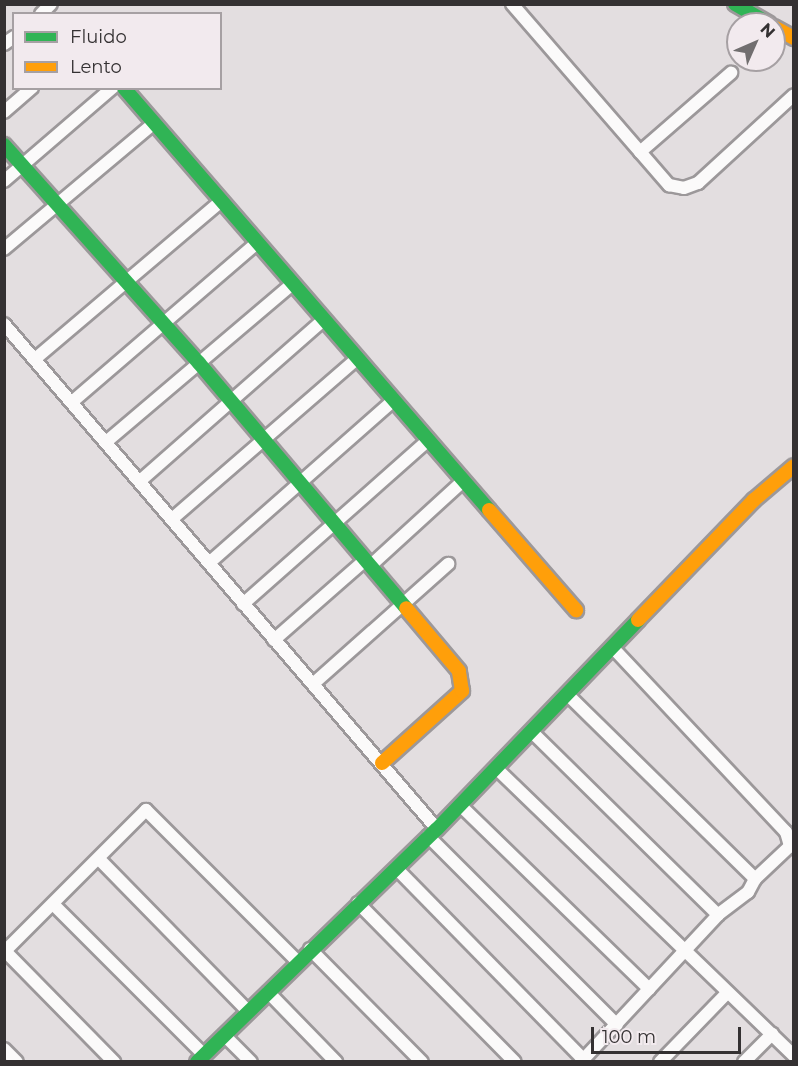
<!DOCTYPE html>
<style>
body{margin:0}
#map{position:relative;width:798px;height:1066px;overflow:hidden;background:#e3dee0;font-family:Montserrat,sans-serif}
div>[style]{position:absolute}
.roads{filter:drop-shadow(2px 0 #9c989a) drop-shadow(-2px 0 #9c989a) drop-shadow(0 2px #9c989a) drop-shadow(0 -2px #9c989a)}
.street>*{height:12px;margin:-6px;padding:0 6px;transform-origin:6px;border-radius:6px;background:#fbfafa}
.fast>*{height:14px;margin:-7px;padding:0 7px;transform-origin:7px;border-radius:7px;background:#30b455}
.slow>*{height:14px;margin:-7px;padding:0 7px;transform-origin:7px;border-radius:7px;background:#ff9f0a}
span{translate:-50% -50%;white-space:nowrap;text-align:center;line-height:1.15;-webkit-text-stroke:5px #f2eaee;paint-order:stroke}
.frame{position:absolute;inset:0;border:6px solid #343132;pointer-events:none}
.legend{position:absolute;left:12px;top:12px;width:210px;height:78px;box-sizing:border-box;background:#f2eaee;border:2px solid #a6a0a3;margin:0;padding:8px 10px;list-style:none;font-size:18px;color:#343132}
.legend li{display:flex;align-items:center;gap:12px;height:30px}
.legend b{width:30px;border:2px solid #a6a0a3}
.north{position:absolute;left:726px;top:12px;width:60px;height:60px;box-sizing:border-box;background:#f2eaee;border:2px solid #a6a0a3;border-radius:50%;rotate:45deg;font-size:16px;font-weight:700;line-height:24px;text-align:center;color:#343132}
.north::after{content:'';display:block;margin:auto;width:21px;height:27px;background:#716e6f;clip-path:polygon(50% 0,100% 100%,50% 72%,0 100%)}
.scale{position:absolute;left:591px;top:1027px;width:150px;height:27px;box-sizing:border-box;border:3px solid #343132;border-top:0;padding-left:8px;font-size:18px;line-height:21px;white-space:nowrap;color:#343132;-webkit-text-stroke:4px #f2eaee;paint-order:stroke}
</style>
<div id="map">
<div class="roads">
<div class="street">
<div style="left:512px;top:4px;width:240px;rotate:49.1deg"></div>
<div style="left:669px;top:185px;width:15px;rotate:11deg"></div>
<div style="left:684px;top:188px;width:15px;rotate:-20deg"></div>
<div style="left:698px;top:183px;width:130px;rotate:-42.5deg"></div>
<div style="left:41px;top:14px;width:14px;rotate:-45deg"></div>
<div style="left:4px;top:44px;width:12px;rotate:-35deg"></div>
<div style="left:4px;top:112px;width:37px;rotate:-41deg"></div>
<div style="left:640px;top:152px;width:121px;rotate:-41deg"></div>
<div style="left:4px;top:181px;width:143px;rotate:-40.7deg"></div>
<div style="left:4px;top:249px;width:196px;rotate:-40deg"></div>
<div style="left:4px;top:324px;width:665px;rotate:49.39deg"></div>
<div style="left:35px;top:359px;width:244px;rotate:-40.3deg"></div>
<div style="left:72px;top:402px;width:244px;rotate:-40.7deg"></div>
<div style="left:106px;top:442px;width:244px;rotate:-40.3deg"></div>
<div style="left:140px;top:481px;width:244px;rotate:-41.3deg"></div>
<div style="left:172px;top:519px;width:245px;rotate:-40.9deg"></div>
<div style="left:209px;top:563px;width:245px;rotate:-41.4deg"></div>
<div style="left:370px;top:566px;width:126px;rotate:-42.4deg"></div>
<div style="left:243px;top:604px;width:246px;rotate:-41.5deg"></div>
<div style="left:274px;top:640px;width:121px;rotate:-41.3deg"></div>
<div style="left:614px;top:649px;width:251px;rotate:46.8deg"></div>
<div style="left:786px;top:832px;width:15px;rotate:74deg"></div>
<div style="left:790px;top:846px;width:48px;rotate:136.7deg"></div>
<div style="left:313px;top:684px;width:181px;rotate:-41.6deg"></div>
<div style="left:567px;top:694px;width:264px;rotate:44.5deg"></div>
<div style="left:755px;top:879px;width:15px;rotate:118deg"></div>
<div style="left:748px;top:892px;width:38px;rotate:143deg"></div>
<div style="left:718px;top:915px;width:201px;rotate:133deg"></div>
<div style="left:532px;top:732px;width:261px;rotate:44.5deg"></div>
<div style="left:496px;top:768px;width:414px;rotate:44deg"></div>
<div style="left:460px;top:805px;width:264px;rotate:44.2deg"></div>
<div style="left:428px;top:836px;width:267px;rotate:45deg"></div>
<div style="left:99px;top:859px;width:213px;rotate:45.6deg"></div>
<div style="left:396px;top:868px;width:267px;rotate:45.6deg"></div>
<div style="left:358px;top:903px;width:223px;rotate:45.4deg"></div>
<div style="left:53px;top:904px;width:214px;rotate:45deg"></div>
<div style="left:310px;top:949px;width:159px;rotate:45.3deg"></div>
<div style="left:5px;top:951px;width:156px;rotate:45.5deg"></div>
<div style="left:4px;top:952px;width:201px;rotate:-45deg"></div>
<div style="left:146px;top:810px;width:215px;rotate:45deg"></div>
<div style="left:268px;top:992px;width:98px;rotate:45.8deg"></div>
<div style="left:224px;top:1035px;width:38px;rotate:45deg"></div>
<div style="left:4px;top:1049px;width:18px;rotate:45deg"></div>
<div style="left:660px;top:1062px;width:96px;rotate:-45.8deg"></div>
<div style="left:744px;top:1062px;width:40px;rotate:-45deg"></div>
</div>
<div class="fast">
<div style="left:735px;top:4px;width:39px;rotate:30deg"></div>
<div style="left:124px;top:88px;width:558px;rotate:49.14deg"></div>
<div style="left:4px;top:145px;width:292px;rotate:48.2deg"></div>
<div style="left:199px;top:363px;width:321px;rotate:49.8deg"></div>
<div style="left:197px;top:1062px;width:334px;rotate:-44.2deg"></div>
<div style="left:437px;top:829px;width:290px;rotate:-46.1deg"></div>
</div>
<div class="slow">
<div style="left:774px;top:27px;width:23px;rotate:29deg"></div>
<div style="left:489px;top:510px;width:133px;rotate:49deg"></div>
<div style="left:638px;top:620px;width:167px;rotate:-46deg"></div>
<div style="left:754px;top:500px;width:52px;rotate:-40.4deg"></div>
<div style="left:382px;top:763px;width:108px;rotate:-42deg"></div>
<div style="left:462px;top:691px;width:20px;rotate:-99deg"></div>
<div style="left:459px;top:671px;width:82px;rotate:-130.1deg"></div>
</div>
</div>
<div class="frame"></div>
<ul class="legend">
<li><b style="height:8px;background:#30b455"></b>Fluido</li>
<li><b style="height:8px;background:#ff9f0a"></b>Lento</li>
</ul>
<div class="north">N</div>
<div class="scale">100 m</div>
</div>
